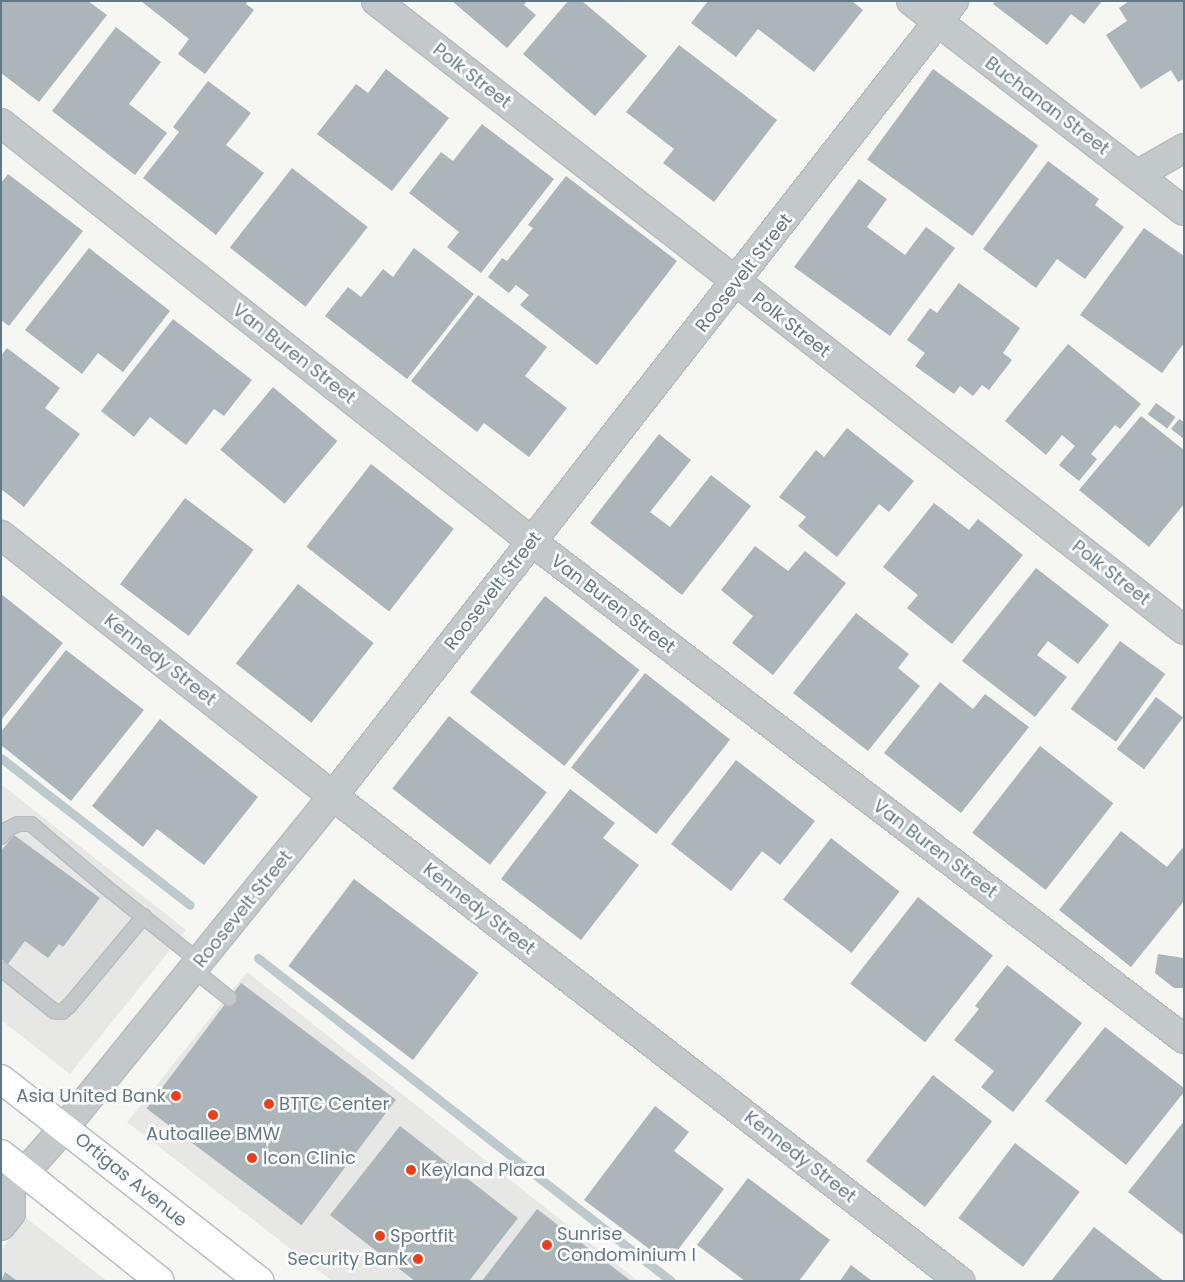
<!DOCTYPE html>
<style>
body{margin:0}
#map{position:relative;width:1185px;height:1282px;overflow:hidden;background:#f6f6f2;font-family:Poppins,sans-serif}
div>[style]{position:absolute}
.built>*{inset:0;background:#e7e7e5}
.stream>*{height:9px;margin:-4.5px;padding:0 4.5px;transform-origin:4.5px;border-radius:4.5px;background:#bcc9cd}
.building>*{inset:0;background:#abb5ba;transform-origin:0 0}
.roads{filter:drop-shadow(1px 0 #b6bbbe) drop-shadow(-1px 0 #b6bbbe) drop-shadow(0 1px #b6bbbe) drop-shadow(0 -1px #b6bbbe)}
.lane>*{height:14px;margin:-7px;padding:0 7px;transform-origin:7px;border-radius:7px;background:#c3c8cb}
.street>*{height:28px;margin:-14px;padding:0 14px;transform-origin:14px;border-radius:14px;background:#c3c8cb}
.primary>*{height:28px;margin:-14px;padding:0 14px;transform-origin:14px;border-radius:14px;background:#fff}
.dots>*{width:14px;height:14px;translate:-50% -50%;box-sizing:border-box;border:2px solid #fff;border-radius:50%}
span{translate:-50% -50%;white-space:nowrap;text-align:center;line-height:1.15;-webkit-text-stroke:5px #fff;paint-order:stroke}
.street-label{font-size:18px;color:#627886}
.poi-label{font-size:18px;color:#627886}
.right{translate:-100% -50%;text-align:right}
.left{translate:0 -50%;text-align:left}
.frame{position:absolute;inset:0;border:2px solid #627886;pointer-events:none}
</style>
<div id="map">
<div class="built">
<div style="clip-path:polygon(1px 784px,186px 930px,70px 1074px,1px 1020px)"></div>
<div style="clip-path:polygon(247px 972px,403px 1095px,638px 1281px,332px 1281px,127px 1122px)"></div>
<div style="clip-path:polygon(26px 1218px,107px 1281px,1px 1281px,1px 1250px)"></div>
</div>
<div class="stream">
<div style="left:1px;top:758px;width:239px;rotate:37.9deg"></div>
<div style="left:258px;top:958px;width:524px;rotate:38.03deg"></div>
</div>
<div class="building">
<div style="clip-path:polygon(1px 1px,88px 1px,107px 15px,39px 102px,1px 73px)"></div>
<div style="clip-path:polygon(141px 1px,248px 1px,246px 4px,254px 10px,205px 74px,178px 54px,189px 39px)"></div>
<div style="clip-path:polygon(452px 1px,527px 1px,524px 5px,536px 15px,507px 48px)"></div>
<div style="clip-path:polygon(568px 1px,582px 1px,647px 56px,595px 116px,523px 54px)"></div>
<div style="clip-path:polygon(708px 1px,852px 1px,863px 10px,814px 72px,758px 29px,736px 57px,691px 23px)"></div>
<div style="clip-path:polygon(995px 1px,1102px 1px,1084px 24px,1071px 14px,1047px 45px,993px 4px)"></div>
<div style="clip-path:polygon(1129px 1px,1184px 1px,1184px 79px,1178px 82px,1171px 70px,1141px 89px,1106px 35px,1127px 21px,1119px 8px)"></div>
<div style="clip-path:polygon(116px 27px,161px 62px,129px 104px,167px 133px,135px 175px,52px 111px)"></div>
<div style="clip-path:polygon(679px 45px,777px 120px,714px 202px,663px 163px,674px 149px,626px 112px)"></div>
<div style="clip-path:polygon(386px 69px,449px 118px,392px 191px,317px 134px,356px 84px,368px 93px)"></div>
<div style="left:933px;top:69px;width:130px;height:112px;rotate:36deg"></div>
<div style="clip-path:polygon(208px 81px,251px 113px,226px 145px,264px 173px,216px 235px,143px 178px,179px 132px,173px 127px)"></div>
<div style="clip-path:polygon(482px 124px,554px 179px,481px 273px,447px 247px,459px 232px,409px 193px,441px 152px,453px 161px)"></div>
<div style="clip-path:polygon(1048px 161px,1099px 199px,1095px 205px,1124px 227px,1085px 279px,1057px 259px,1036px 288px,983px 249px)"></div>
<div style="left:292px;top:168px;width:96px;height:101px;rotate:38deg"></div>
<div style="clip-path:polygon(8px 174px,83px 231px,9px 326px,1px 320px,1px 183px)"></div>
<div style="clip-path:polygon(566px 176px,677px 261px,597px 365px,520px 305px,529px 295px,516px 285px,509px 293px,488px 277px,502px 258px,507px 261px,533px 228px,528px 225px)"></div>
<div style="clip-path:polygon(859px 179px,887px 199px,867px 227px,905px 255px,926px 227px,955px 248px,890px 336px,794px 267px)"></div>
<div style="clip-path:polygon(1144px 228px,1184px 256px,1184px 343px,1162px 373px,1080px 315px)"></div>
<div style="clip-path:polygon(89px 248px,170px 311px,123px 372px,98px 353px,82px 374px,25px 330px)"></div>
<div style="clip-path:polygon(414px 248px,474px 294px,407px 379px,325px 316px,348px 287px,361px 297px,383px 269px,393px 277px)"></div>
<div style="clip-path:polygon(959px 283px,1020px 328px,1003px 353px,1012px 360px,989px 390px,982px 385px,973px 396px,960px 386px,954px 394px,915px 366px,925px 353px,907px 340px,930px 308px,937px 313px)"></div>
<div style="clip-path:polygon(478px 295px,547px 347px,525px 376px,567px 408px,529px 457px,484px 423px,477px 432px,411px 381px)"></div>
<div style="clip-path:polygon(173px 319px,252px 380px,224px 416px,214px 409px,186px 445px,150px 417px,134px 437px,101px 411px)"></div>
<div style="clip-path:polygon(1068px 344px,1141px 404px,1120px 429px,1115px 425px,1091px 454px,1097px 459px,1079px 481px,1059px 465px,1075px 446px,1062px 435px,1046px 455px,1005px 421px)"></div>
<div style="clip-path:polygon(7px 348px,60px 388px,45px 408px,80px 434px,24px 507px,1px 489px,1px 356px)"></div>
<div style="left:273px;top:387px;width:84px;height:82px;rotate:40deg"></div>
<div style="left:1156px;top:403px;width:24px;height:14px;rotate:36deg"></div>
<div style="clip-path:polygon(1141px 416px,1184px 450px,1184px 504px,1149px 547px,1079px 490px)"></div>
<div style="clip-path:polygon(1179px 419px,1184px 422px,1184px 439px,1171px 429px)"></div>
<div style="clip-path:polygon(847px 428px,914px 481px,889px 512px,879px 504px,837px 557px,798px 526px,806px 517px,779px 497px,816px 450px,824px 457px)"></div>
<div style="clip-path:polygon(659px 434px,691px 460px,650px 512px,670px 527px,711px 475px,751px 506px,682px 595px,590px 523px)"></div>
<div style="left:371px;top:464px;width:105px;height:105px;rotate:38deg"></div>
<div style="left:185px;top:498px;width:86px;height:108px;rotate:37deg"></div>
<div style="clip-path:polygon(934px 503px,969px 530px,978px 519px,1023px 555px,952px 644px,907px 608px,918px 595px,883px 567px)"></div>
<div style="clip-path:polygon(755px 546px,788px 571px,805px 551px,846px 583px,773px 675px,732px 643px,753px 616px,721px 590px)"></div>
<div style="clip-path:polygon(1036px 568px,1109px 625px,1078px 664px,1048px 641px,1037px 655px,1067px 677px,1035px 717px,962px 661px)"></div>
<div style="left:298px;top:584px;width:96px;height:101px;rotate:38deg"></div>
<div style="clip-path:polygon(1px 594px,63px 643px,1px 720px)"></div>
<div style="left:545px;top:596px;width:120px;height:122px;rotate:38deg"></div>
<div style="clip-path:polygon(856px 613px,909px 654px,898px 668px,920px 686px,868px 751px,793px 693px)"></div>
<div style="left:1120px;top:641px;width:56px;height:84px;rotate:36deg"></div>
<div style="clip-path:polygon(66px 650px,144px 710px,71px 801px,1px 745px,1px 732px)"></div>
<div style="left:645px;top:673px;width:108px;height:120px;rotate:38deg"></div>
<div style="clip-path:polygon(940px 682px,973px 709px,985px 694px,1029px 727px,961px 813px,884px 753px)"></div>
<div style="left:1156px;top:697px;width:34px;height:65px;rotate:37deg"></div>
<div style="left:449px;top:716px;width:124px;height:92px;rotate:38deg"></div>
<div style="clip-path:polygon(160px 719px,258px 797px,204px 865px,157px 829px,143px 847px,92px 806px)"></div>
<div style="left:1040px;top:746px;width:93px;height:110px;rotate:38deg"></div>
<div style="clip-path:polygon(736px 760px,815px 821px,780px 865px,762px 851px,731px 891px,671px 844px)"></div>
<div style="clip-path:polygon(570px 789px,615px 823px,603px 838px,639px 865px,581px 940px,501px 879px)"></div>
<div style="clip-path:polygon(1121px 831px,1167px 867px,1184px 846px,1184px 901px,1131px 967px,1059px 910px)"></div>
<div style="clip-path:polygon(14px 835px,100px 898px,63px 947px,59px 944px,48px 958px,25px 941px,8px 964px,1px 959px,1px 851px)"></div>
<div style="left:831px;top:838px;width:87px;height:78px;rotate:38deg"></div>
<div style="left:354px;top:879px;width:156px;height:109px;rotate:37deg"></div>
<div style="left:918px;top:897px;width:95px;height:110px;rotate:38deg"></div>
<div style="clip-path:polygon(1158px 954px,1184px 958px,1184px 988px,1174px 988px,1155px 973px)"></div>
<div style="clip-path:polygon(1007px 965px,1082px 1023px,1013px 1112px,981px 1087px,994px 1071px,954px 1040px,979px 1009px,975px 1006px)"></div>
<div style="left:241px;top:983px;width:194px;height:157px;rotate:37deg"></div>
<div style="clip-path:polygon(1105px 1027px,1184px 1088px,1184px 1092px,1126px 1165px,1045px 1101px)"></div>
<div style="left:933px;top:1075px;width:75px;height:109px;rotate:38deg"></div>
<div style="clip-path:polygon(655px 1106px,689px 1132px,674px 1151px,724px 1189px,668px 1263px,584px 1200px)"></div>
<div style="clip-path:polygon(1184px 1121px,1184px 1236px,1128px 1192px)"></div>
<div style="clip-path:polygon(400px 1126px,518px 1218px,469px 1281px,415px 1281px,330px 1215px)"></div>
<div style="left:1015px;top:1143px;width:81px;height:94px;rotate:37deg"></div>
<div style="clip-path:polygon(748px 1178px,830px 1240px,799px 1281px,745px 1281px,697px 1245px)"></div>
<div style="clip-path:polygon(537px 1209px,631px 1281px,482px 1281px)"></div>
<div style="clip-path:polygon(1094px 1227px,1164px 1281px,1051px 1281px)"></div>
<div style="clip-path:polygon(851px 1265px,872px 1281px,840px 1281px)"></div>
<div style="clip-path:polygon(5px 1272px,17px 1281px,1px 1281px)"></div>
</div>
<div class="roads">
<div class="lane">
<div style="left:1px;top:837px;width:11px;rotate:-49deg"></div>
<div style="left:8px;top:829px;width:11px;rotate:-27deg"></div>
<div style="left:18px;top:824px;width:13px"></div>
<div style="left:31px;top:824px;width:99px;rotate:40.1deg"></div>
<div style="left:107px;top:888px;width:119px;rotate:38.5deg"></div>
<div style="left:1px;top:969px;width:68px;rotate:38.4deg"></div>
<div style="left:54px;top:1011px;width:8px;rotate:7deg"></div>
<div style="left:62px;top:1012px;width:9px;rotate:-41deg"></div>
<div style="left:69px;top:1006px;width:117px;rotate:-50.2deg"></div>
<div style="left:194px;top:970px;width:45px;rotate:38.7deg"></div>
</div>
<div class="street">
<div style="left:376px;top:1px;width:1024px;rotate:37.9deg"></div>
<div style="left:911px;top:1px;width:344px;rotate:37.6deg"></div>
<div style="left:1px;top:123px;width:675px;rotate:38.26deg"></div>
<div style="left:531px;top:541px;width:821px;rotate:37.33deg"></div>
<div style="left:1137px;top:175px;width:54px;rotate:-29.9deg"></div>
<div style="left:1px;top:535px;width:422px;rotate:38.2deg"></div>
<div style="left:333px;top:796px;width:793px;rotate:37.72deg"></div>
<div style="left:1px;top:1192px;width:9px;rotate:-18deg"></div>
<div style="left:10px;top:1189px;width:83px;rotate:-48.4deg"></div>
<div style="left:65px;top:1127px;width:426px;rotate:-51deg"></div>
<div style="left:333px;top:796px;width:1009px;rotate:-52.01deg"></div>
<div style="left:1px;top:1226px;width:16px;rotate:-52deg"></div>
<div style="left:11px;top:1213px;width:24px;rotate:-92deg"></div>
</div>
<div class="primary">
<div style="left:1px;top:1079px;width:328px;rotate:38deg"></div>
<div style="left:1px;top:1154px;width:203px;rotate:38.6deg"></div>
</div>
</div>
<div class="dots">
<div style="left:176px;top:1096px;background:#f23d16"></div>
<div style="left:269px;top:1104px;background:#f23d16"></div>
<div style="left:213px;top:1115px;background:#f23d16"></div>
<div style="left:252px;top:1158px;background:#f23d16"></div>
<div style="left:411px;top:1170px;background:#f23d16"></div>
<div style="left:380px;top:1236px;background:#f23d16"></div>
<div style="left:547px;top:1245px;background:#f23d16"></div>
<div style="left:418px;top:1259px;background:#f23d16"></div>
</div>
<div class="street-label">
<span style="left:472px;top:76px;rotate:38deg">Polk Street</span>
<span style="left:1047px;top:106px;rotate:37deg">Buchanan Street</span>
<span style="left:744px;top:273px;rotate:-52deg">Roosevelt Street</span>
<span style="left:791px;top:325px;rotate:38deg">Polk Street</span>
<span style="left:294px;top:354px;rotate:38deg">Van Buren Street</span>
<span style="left:1111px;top:573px;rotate:38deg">Polk Street</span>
<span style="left:493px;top:591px;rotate:-52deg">Roosevelt Street</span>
<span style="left:613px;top:604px;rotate:37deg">Van Buren Street</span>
<span style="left:160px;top:660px;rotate:38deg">Kennedy Street</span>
<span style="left:935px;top:849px;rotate:37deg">Van Buren Street</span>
<span style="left:243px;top:909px;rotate:-51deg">Roosevelt Street</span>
<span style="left:479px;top:909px;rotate:38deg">Kennedy Street</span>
<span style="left:800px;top:1157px;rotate:38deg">Kennedy Street</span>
<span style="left:131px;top:1180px;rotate:39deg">Ortigas Avenue</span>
</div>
<div class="poi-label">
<span class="right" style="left:166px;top:1096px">Asia United Bank</span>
<span class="left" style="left:279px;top:1104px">BTTC Center</span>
<span style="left:213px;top:1134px">Autoallee BMW</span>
<span class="left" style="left:263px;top:1158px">Icon Clinic</span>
<span class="left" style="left:421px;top:1170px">Keyland Plaza</span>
<span class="left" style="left:557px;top:1245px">Sunrise<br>Condominium I</span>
<span class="left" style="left:390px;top:1236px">Sportfit</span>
<span class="right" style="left:408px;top:1259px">Security Bank</span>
</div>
<div class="frame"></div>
</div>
